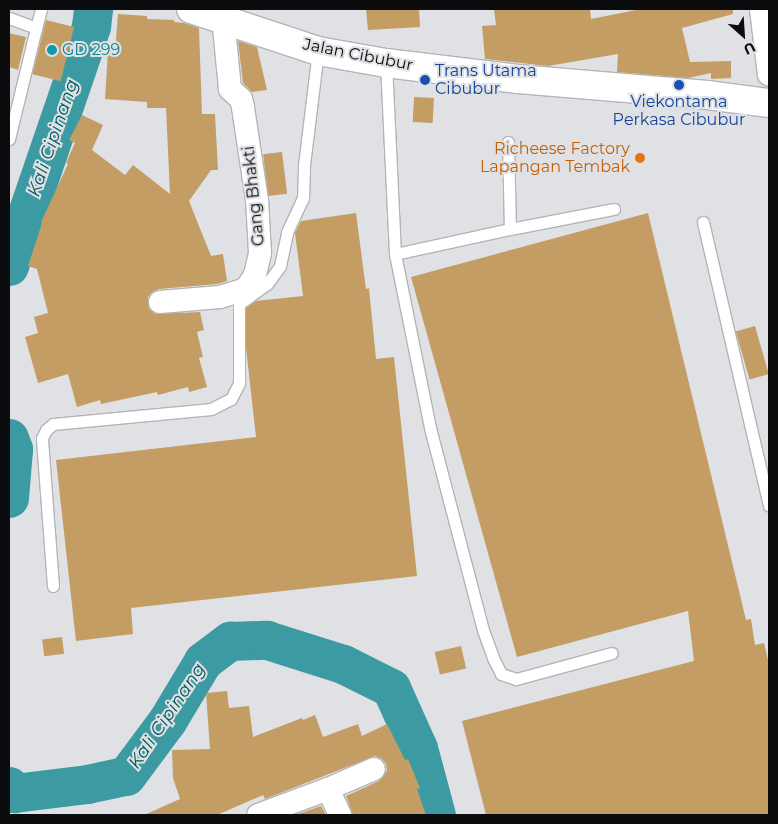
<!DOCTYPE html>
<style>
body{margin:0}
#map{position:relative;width:778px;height:824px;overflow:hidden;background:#e0e1e4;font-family:Montserrat,sans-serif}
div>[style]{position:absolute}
.river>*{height:39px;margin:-19.5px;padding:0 19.5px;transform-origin:19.5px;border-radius:19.5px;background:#3c9ba2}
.building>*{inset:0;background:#c49d64;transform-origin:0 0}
.roads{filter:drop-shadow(1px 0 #b3b4b7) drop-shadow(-1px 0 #b3b4b7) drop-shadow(0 1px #b3b4b7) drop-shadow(0 -1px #b3b4b7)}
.service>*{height:11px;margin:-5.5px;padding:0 5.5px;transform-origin:5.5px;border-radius:5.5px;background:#fff}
.minor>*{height:22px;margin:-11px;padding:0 11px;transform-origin:11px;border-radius:11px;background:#fff}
.tertiary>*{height:28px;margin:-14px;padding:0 14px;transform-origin:14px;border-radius:14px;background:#fff}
.dots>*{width:14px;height:14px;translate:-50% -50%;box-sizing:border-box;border:2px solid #e0e1e4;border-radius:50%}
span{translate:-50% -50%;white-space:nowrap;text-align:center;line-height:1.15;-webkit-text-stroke:4px #e0e1e4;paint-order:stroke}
.culture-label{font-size:16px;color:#0d838f}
.left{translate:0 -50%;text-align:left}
.street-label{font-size:16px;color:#0b0c0d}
.transit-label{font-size:16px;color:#164399}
.food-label{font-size:16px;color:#c56008}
.right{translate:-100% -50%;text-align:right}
.water-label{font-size:18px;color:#02585e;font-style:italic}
.frame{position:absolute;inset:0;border:10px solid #0b0c0d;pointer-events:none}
.north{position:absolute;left:718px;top:10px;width:50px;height:50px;-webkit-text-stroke:4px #e0e1e4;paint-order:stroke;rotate:154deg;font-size:14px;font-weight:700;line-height:20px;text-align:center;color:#0b0c0d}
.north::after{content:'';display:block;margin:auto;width:18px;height:22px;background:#0b0c0d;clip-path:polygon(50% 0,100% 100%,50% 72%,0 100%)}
</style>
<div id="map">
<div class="river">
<div style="left:9px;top:266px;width:254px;rotate:-71.1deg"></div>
<div style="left:91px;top:26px;width:17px;rotate:-83deg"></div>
<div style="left:9px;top:438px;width:12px;rotate:70deg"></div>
<div style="left:13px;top:449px;width:49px;rotate:94.7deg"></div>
<div style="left:9px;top:786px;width:9px;rotate:54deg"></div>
<div style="left:14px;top:793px;width:74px;rotate:-7deg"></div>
<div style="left:87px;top:784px;width:40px;rotate:-12deg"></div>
<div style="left:126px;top:776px;width:69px;rotate:-53.3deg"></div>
<div style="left:167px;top:721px;width:70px;rotate:-59deg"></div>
<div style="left:203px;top:661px;width:34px;rotate:-37deg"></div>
<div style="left:230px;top:641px;width:37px;rotate:-2deg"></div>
<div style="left:267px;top:640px;width:80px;rotate:17.5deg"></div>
<div style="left:343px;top:664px;width:54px;rotate:26.6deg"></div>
<div style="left:391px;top:688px;width:66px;rotate:65.8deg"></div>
<div style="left:418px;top:748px;width:69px;rotate:75deg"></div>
</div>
<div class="building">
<div style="clip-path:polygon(366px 9px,419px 9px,420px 27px,368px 30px)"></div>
<div style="clip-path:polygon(494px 9px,590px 9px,591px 19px,641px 9px,733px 9px,733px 14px,682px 28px,690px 62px,731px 61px,731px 78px,711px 79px,711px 73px,688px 78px,617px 72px,618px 54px,548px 66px,485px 59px,482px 26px,496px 25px)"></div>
<div style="clip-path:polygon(118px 14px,147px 16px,147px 19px,174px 20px,174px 22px,184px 23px,199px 28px,202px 114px,215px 114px,218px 170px,211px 170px,189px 201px,211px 256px,223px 254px,227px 281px,218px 284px,159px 289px,152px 292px,148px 297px,149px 309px,155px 314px,200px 312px,204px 330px,197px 332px,203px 357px,199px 358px,207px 387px,189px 392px,188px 387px,158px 395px,157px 392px,101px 404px,100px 400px,77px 407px,68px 374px,38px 383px,25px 337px,38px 333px,34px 317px,48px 313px,37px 269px,28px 266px,42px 223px,41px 222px,68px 164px,66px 163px,75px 143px,69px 140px,82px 115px,103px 125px,92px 150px,125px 175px,133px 165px,170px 194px,166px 108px,147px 108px,147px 102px,105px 99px,108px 50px,115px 51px)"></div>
<div style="left:46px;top:20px;width:29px;height:56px;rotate:14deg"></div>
<div style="clip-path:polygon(9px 33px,26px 37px,18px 70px,9px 67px)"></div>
<div style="clip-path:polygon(238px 41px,257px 47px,267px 90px,252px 92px,243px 83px)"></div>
<div style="left:414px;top:97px;width:20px;height:25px;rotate:3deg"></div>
<div style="left:282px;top:152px;width:42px;height:19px;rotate:83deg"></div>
<div style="clip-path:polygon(356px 213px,366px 289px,369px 288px,376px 359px,394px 357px,417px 576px,131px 608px,133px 634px,76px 641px,56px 460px,256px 437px,246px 348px,246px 308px,256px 301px,303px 296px,295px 233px,301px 221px)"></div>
<div style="clip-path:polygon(648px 213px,746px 620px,751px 619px,755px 645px,764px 643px,769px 664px,769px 815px,486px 815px,462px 721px,694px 661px,688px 611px,517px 657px,411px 277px)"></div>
<div style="left:755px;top:326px;width:50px;height:20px;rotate:74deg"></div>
<div style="left:62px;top:637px;width:17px;height:20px;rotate:83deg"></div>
<div style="left:461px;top:646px;width:23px;height:27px;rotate:77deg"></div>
<div style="clip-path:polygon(227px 691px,229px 708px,249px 706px,253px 737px,302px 718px,303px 720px,315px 715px,323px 737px,358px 724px,362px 736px,387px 724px,405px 760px,408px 759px,420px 788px,417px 789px,426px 815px,353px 815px,346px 796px,379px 781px,387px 771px,386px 764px,382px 759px,375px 756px,265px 799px,263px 795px,217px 815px,144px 815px,180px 799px,173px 778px,172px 750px,210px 749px,206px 693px)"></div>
<div style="clip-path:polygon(321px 806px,326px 815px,295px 815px)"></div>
</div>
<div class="roads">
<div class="service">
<div style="left:9px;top:18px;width:29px;rotate:20deg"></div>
<div style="left:36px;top:28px;width:20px;rotate:-75deg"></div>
<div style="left:386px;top:63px;width:191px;rotate:87.3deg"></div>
<div style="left:395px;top:254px;width:177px;rotate:78.6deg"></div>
<div style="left:430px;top:428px;width:209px;rotate:75.3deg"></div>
<div style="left:483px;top:630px;width:30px;rotate:70deg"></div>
<div style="left:493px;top:658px;width:18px;rotate:63deg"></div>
<div style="left:501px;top:674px;width:16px;rotate:18deg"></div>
<div style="left:516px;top:679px;width:99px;rotate:-15.2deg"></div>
<div style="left:9px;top:139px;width:114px;rotate:-76.3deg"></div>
<div style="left:508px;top:142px;width:87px;rotate:88.7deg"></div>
<div style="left:703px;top:222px;width:291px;rotate:76.9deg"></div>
<div style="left:395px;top:254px;width:118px;rotate:-12.3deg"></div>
<div style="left:510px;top:229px;width:106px;rotate:-10.9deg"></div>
<div style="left:53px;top:586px;width:148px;rotate:-94.3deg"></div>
<div style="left:42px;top:438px;width:9px;rotate:-63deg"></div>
<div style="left:46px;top:430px;width:9px;rotate:-41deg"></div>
<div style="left:53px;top:424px;width:159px;rotate:-5.4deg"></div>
<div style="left:211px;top:409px;width:22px;rotate:-27deg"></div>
<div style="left:231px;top:399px;width:18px;rotate:-63deg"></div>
<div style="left:239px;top:383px;width:79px;rotate:-90deg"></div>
<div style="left:239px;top:304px;width:34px;rotate:-36deg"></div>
<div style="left:267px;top:284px;width:22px;rotate:-54deg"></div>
<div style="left:280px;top:266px;width:35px;rotate:-78deg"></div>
<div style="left:287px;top:232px;width:38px;rotate:-65deg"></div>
<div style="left:303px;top:198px;width:33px;rotate:-88deg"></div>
<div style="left:304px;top:165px;width:115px;rotate:-83deg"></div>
</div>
<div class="minor">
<div style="left:761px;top:9px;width:66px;rotate:83.1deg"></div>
<div style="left:160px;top:302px;width:60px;rotate:-4.8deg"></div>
<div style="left:220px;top:297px;width:24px;rotate:-17deg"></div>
<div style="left:243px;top:290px;width:6px;rotate:-39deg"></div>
<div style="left:248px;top:286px;width:13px;rotate:-58deg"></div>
<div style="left:255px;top:275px;width:23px;rotate:-77deg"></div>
<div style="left:260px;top:253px;width:53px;rotate:-93.2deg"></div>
<div style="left:257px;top:200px;width:94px;rotate:-98.6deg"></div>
<div style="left:243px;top:107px;width:8px;rotate:-104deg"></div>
<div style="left:241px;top:99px;width:15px;rotate:-138deg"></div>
<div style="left:230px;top:89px;width:71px;rotate:-95.6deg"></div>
<div style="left:328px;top:789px;width:50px;rotate:-23.5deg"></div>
<div style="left:258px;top:815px;width:75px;rotate:-20.4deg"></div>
<div style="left:328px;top:789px;width:29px;rotate:65deg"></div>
</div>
<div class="tertiary">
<div style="left:191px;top:9px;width:134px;rotate:18.3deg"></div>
<div style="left:318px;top:51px;width:69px;rotate:10deg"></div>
<div style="left:386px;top:63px;width:133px;rotate:6.9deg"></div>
<div style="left:518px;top:79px;width:190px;rotate:4.8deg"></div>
<div style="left:707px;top:95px;width:63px;rotate:7.4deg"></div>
</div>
</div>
<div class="dots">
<div style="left:52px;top:50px;background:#0f9aa8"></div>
<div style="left:425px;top:80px;background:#1a4fb4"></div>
<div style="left:679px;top:85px;background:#1a4fb4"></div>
<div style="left:640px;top:158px;background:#e8710a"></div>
</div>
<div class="culture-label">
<span class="left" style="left:62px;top:50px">GD 299</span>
</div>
<div class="street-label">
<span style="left:358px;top:55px;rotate:11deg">Jalan Cibubur</span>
<span style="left:254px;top:196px;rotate:-96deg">Gang Bhakti</span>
</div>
<div class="transit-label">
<span class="left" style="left:435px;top:80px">Trans Utama<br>Cibubur</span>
<span style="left:679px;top:111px">Viekontama<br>Perkasa Cibubur</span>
</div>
<div class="food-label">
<span class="right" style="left:630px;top:158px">Richeese Factory<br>Lapangan Tembak</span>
</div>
<div class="water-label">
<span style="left:53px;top:138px;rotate:-71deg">Kali Cipinang</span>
<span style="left:167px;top:716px;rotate:-56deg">Kali Cipinang</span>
</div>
<div class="frame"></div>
<div class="north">U</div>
</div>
